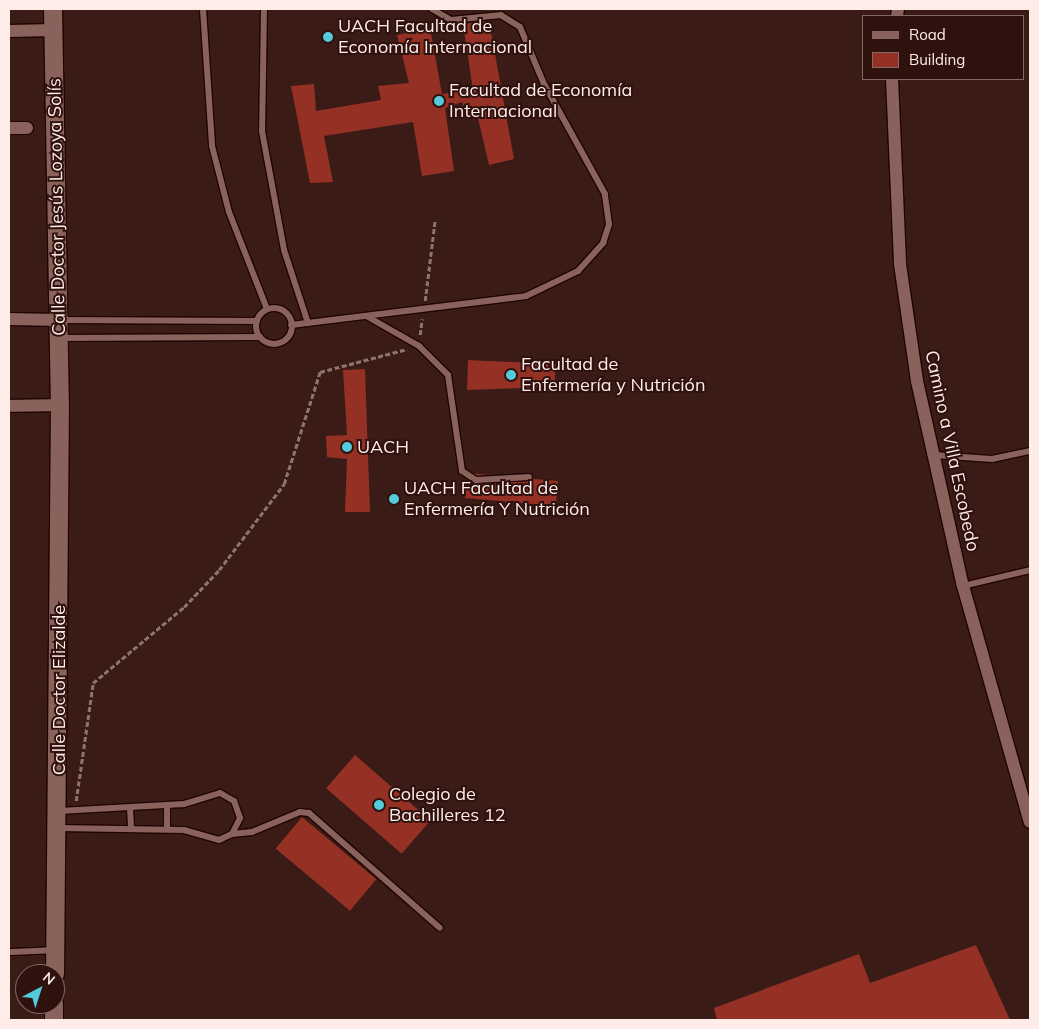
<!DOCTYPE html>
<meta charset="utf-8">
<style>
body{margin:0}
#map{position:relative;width:1039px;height:1029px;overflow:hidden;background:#3a1b16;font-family:Mulish,sans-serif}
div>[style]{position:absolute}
.building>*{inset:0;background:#953024;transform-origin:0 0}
.path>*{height:2.5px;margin-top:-1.25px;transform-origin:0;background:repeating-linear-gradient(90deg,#8e7470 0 5px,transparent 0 7.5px)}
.roads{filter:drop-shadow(1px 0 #200402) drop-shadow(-1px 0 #200402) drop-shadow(0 1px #200402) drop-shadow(0 -1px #200402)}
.lane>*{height:6px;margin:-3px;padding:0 3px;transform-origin:3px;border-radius:3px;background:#88625b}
.lane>.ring{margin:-3px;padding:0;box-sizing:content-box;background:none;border:6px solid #88625b;border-radius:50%}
.street>*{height:12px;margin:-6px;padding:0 6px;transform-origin:6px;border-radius:6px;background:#88625b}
.secondary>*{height:18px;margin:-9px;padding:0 9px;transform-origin:9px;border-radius:9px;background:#88625b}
.dots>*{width:14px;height:14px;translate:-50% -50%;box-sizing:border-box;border:2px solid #2f110d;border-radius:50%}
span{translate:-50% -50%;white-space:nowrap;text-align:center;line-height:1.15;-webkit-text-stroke:4px #2f110d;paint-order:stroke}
.poi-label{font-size:18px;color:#feece9}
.left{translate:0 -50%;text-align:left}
.street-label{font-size:18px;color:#feece9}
.frame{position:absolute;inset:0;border:10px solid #feece9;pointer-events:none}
.legend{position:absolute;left:862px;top:15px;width:162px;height:65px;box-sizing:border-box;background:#2f110d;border:1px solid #826965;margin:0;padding:6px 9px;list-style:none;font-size:15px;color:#feece9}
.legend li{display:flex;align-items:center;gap:10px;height:25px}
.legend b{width:25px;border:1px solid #826965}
.north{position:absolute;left:15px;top:964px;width:50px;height:50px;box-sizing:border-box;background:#2f110d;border:1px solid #826965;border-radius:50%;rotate:40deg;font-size:14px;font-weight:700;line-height:20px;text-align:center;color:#feece9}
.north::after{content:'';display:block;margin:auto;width:18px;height:22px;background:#54cadd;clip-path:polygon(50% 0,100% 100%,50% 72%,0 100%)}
</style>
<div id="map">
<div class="building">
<div style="clip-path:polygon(489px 21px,514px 159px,489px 165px,477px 114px,467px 116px,462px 102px,445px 108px,454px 171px,422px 176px,413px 122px,324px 136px,333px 182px,310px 183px,291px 86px,314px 84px,316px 111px,381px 100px,378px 86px,409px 83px,397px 35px,430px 28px,442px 94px,473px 90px,463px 24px)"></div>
<div style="clip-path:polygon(468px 360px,556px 364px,554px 387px,467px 390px)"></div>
<div style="clip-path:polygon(365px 369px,370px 512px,345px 512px,347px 459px,327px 457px,326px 436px,347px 435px,343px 370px)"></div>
<div style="left:558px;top:481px;width:25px;height:91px;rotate:95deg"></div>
<div style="left:355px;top:755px;width:100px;height:44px;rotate:41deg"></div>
<div style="left:302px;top:817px;width:97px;height:41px;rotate:40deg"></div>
<div style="clip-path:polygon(976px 945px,1010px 1020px,717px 1020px,714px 1008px,859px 954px,870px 983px)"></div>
</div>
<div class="path">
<div style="left:425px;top:301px;width:82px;rotate:-83deg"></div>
<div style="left:420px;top:335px;width:16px;rotate:-83deg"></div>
<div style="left:76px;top:801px;width:119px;rotate:-81.8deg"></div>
<div style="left:93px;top:683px;width:119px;rotate:-39.9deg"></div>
<div style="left:184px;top:607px;width:51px;rotate:-46.6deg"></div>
<div style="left:219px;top:570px;width:108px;rotate:-52.9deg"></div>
<div style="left:284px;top:484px;width:118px;rotate:-72.2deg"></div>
<div style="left:320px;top:372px;width:90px;rotate:-14.8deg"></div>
</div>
<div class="roads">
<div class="lane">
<div style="left:203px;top:9px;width:137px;rotate:86.2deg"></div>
<div style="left:212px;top:146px;width:68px;rotate:75.6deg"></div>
<div style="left:229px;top:212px;width:104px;rotate:68.6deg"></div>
<div style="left:264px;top:9px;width:122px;rotate:90.9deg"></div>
<div style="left:262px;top:131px;width:121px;rotate:79.5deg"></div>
<div style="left:284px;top:250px;width:77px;rotate:71.8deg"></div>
<div class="ring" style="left:256px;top:308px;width:30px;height:30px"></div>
<div style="left:368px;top:317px;width:59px;rotate:29.6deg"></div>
<div style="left:419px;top:346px;width:41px;rotate:45deg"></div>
<div style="left:448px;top:375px;width:97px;rotate:81.7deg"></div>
<div style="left:462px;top:471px;width:17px;rotate:33deg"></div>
<div style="left:476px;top:480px;width:53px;rotate:-3.2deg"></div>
<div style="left:60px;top:320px;width:197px;rotate:0.3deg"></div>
<div style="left:291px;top:325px;width:237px;rotate:-7deg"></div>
<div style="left:526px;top:296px;width:58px;rotate:-25.7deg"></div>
<div style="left:578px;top:271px;width:38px;rotate:-48deg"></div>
<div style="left:603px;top:243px;width:20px;rotate:-72deg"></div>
<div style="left:609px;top:224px;width:30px;rotate:-98deg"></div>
<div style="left:605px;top:194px;width:126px;rotate:-119deg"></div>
<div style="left:544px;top:84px;width:62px;rotate:-112.8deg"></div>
<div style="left:520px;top:27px;width:22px;rotate:-148deg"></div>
<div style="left:501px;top:15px;width:50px;rotate:174.3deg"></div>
<div style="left:451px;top:20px;width:22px;rotate:-150deg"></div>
<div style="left:60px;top:338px;width:200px;rotate:-0.3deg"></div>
<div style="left:934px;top:455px;width:58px;rotate:3.9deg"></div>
<div style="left:992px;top:459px;width:39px;rotate:-12deg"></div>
<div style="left:963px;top:586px;width:69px;rotate:-13.4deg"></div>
<div style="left:167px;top:806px;width:23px;rotate:90deg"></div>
<div style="left:130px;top:808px;width:21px;rotate:87deg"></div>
<div style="left:59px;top:828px;width:125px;rotate:0.9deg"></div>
<div style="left:184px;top:830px;width:36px;rotate:16deg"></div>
<div style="left:219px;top:840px;width:14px;rotate:-25deg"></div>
<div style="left:232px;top:834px;width:18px;rotate:-63deg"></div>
<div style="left:240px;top:818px;width:18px;rotate:-109deg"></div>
<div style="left:234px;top:801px;width:16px;rotate:-150deg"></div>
<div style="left:220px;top:793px;width:38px;rotate:163deg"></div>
<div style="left:184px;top:804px;width:125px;rotate:176.8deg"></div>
<div style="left:232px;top:834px;width:20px;rotate:-6deg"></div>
<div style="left:252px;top:832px;width:52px;rotate:-22.6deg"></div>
<div style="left:300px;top:812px;width:9px;rotate:6deg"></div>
<div style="left:309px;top:813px;width:174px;rotate:41.3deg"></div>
<div style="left:9px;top:952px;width:45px;rotate:-2.5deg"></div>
</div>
<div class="street">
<div style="left:897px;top:16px;width:7px;rotate:-82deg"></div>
<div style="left:9px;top:31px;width:45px;rotate:-1.3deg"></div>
<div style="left:892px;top:79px;width:185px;rotate:87.5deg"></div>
<div style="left:900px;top:264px;width:118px;rotate:81.7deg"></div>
<div style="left:917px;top:381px;width:210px;rotate:77.4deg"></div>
<div style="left:963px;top:586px;width:245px;rotate:74.2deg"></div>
<div style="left:9px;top:128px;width:18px"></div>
<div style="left:9px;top:319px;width:49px;rotate:1.2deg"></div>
<div style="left:9px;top:406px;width:51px;rotate:-1.1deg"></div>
</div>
<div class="secondary">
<div style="left:53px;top:9px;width:396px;rotate:89deg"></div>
<div style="left:60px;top:405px;width:569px;rotate:90.5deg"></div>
<div style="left:54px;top:1020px;width:16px;rotate:-90deg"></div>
</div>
</div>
<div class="dots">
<div style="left:328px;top:37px;background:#54cadd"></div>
<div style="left:439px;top:101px;background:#54cadd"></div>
<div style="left:511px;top:375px;background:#54cadd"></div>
<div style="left:347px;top:447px;background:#54cadd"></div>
<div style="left:394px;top:499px;background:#54cadd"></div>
<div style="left:379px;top:805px;background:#54cadd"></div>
</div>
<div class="poi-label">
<span class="left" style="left:338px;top:37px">UACH Facultad de<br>Economía Internacional</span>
<span class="left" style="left:449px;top:101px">Facultad de Economía<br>Internacional</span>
<span class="left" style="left:521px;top:375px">Facultad de<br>Enfermería y Nutrición</span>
<span class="left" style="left:357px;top:447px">UACH</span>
<span class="left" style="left:404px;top:499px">UACH Facultad de<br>Enfermería Y Nutrición</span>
<span class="left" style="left:389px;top:805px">Colegio de<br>Bachilleres 12</span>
</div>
<div class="street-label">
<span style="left:57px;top:207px;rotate:-91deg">Calle Doctor Jesús Lozoya Solís</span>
<span style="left:952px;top:451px;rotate:78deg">Camino a Villa Escobedo</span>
<span style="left:59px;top:690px;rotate:-90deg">Calle Doctor Elizalde</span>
</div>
<div class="frame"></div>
<ul class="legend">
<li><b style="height:6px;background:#88625b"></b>Road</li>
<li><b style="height:14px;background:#953024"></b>Building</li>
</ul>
<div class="north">N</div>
</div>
